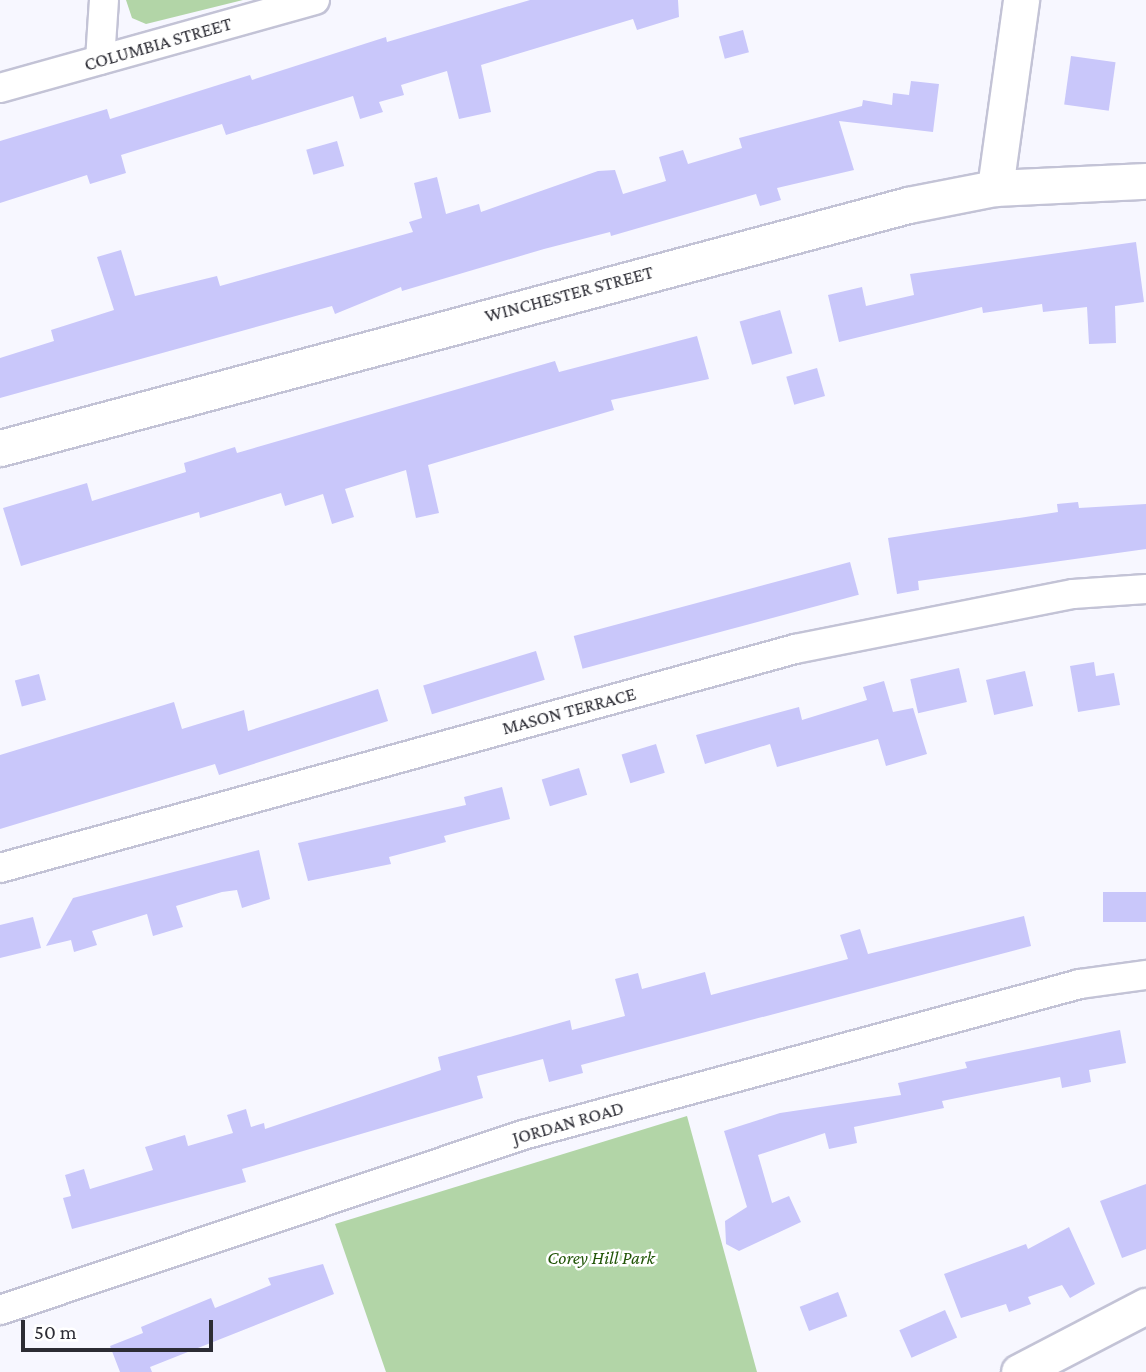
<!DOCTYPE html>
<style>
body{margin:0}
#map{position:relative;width:1146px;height:1372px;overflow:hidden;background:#f7f7ff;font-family:"Crimson Pro",serif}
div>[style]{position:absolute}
.green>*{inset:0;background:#b2d5a7}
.building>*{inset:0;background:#c9c7fa;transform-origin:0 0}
.roads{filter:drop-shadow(2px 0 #c3c3d6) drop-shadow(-2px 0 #c3c3d6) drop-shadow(0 2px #c3c3d6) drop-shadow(0 -2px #c3c3d6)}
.minor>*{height:28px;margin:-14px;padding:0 14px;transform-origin:14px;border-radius:14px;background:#fff}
.tertiary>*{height:35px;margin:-17.5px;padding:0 17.5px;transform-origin:17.5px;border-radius:17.5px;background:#fff}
span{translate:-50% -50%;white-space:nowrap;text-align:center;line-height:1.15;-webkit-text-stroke:5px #fff;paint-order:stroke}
.street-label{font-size:19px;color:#2c2c34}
.park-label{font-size:19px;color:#225608;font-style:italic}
.scale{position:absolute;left:21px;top:1320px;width:192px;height:32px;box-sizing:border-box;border:4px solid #2c2c34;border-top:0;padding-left:9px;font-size:21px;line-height:24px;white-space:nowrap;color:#2c2c34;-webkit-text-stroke:5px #fff;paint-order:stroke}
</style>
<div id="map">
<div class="green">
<div style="clip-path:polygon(126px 0,243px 0,146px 24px,132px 18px)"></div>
<div style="clip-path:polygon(687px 1116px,757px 1372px,386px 1372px,335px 1224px)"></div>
</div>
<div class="building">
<div style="clip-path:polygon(530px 0,678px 0,679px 17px,637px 30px,633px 19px,481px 65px,491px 112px,459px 119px,447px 71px,401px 85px,404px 95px,379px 102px,383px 112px,360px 119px,353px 96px,226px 135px,222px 124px,121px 155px,126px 173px,90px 184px,87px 175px,0 203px,0 141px,107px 109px,110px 119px,250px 75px,252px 80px,386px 37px,387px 42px)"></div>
<div style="left:743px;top:30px;width:23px;height:25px;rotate:75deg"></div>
<div style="left:1071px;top:56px;width:45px;height:49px;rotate:8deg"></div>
<div style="clip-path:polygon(911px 81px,939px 84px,933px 132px,839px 121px,854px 170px,777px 188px,781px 200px,760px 206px,756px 194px,611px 236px,610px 232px,544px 249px,402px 291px,401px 287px,335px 314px,332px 306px,0 398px,0 358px,54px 341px,51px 330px,114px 310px,97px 257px,121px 250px,135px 296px,217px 276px,220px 286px,413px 232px,409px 222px,422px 218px,414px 183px,437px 177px,446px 214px,479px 204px,481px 212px,598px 171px,615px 170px,623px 194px,666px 181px,659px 157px,683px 150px,688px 164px,742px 148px,739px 138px,862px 106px,863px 100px,892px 105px,893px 93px,909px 95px)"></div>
<div style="left:337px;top:141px;width:26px;height:32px;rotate:74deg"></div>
<div style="clip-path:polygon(1136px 242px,1144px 302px,1115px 306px,1116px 343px,1089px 344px,1087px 307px,1043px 312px,1042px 304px,983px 313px,982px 307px,839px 342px,828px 295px,862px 287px,866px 306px,914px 295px,910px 274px)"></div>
<div style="left:780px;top:310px;width:45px;height:42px;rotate:74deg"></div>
<div style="clip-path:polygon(697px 336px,709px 379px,611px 400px,614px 410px,428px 465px,439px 513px,416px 518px,406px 470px,345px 489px,354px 517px,332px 524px,323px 494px,285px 506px,281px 493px,200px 518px,199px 512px,21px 566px,3px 508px,87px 483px,92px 501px,186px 472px,184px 463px,235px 447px,237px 453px,555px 361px,559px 372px)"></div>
<div style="left:817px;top:368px;width:29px;height:32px;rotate:74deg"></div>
<div style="clip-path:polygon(1078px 502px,1079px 508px,1146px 504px,1146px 549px,918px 581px,919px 590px,897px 594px,888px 538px,1058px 512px,1057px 504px)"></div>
<div style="left:850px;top:562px;width:34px;height:286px;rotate:75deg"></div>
<div style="left:536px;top:651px;width:30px;height:118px;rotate:73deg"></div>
<div style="clip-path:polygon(1094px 662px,1096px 676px,1114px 673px,1120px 705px,1078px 712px,1070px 666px)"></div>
<div style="left:959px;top:668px;width:35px;height:50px;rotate:77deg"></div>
<div style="left:1025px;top:671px;width:36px;height:40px;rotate:77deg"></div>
<div style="left:39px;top:674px;width:27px;height:25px;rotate:75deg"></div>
<div style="clip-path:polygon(884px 681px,893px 712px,913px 708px,927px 754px,886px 766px,878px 739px,777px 767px,770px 744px,705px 764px,696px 735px,799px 707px,802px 720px,867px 700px,863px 687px)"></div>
<div style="clip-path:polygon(378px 689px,388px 721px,219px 775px,215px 764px,0 829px,0 755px,174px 702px,182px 729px,244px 710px,248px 731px)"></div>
<div style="left:656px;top:744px;width:30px;height:36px;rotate:73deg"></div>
<div style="left:579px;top:768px;width:28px;height:39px;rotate:73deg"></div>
<div style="clip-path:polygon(502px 787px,510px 819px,444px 836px,446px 842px,389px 857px,391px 864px,308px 881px,298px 843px,466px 805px,464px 797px)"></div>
<div style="clip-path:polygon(259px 850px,270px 899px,242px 908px,237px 890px,222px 892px,176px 906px,183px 927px,153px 936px,147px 914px,92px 931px,97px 945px,74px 952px,71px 940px,46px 946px,73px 898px)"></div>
<div style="left:1146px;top:892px;width:30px;height:43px;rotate:90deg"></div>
<div style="clip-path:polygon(1024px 916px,1031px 946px,581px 1065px,583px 1073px,549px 1082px,543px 1059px,477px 1076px,483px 1098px,242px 1169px,246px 1182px,72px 1229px,63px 1198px,71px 1196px,65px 1175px,84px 1169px,90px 1189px,153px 1170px,145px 1147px,185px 1135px,188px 1146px,233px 1133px,227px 1115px,246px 1109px,251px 1127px,264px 1123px,265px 1129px,441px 1070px,438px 1057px,570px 1020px,572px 1030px,625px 1016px,615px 979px,638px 973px,642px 989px,705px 972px,711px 995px,848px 959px,840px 935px,860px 929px,868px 954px)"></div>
<div style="clip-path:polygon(33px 917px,41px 948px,0 958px,0 925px)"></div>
<div style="clip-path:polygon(1120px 1030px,1126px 1063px,1089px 1070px,1091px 1082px,1062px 1088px,1060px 1077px,942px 1101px,944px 1108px,854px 1127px,857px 1143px,829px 1149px,825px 1133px,758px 1155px,772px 1203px,789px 1196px,801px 1222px,739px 1251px,726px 1244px,725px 1221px,747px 1207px,724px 1131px,780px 1113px,901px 1095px,898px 1083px,967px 1068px,965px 1062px)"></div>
<div style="clip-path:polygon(1146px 1184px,1146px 1249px,1122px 1258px,1100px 1201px)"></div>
<div style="clip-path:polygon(1069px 1227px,1095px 1284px,1070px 1298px,1062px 1285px,1028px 1297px,1031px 1304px,1009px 1312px,1006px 1304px,961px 1318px,944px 1274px,1026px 1244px,1028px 1249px)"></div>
<div style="clip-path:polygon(323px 1264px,334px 1294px,150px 1367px,152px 1372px,120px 1372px,110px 1346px,143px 1333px,141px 1327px,211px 1298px,215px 1308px,271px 1285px,268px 1278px)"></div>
<div style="left:838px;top:1292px;width:26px;height:41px;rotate:69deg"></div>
<div style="left:945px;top:1310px;width:30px;height:50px;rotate:66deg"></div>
</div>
<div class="roads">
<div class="minor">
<div style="left:100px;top:60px;width:60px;rotate:-86.2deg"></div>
<div style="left:0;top:88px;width:327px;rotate:-15.6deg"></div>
<div style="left:0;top:868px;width:825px;rotate:-15.4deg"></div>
<div style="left:795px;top:649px;width:283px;rotate:-11.2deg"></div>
<div style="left:1073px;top:594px;width:73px;rotate:-3.9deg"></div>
<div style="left:0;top:1310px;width:552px;rotate:-18.5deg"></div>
<div style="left:523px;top:1135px;width:577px;rotate:-15.17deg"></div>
<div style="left:1080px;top:984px;width:67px;rotate:-7.8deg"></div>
</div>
<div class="tertiary">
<div style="left:995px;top:188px;width:190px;rotate:-82.1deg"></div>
<div style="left:0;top:448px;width:940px;rotate:-14.98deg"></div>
<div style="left:908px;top:205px;width:89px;rotate:-11.1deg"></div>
<div style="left:995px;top:188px;width:151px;rotate:-2.7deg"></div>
<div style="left:1019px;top:1372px;width:143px;rotate:-27.5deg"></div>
</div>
</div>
<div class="street-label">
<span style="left:158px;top:44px;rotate:-16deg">COLUMBIA STREET</span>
<span style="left:569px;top:294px;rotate:-15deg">WINCHESTER STREET</span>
<span style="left:569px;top:711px;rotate:-15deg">MASON TERRACE</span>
<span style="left:568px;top:1123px;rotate:-16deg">JORDAN ROAD</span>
</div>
<div class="park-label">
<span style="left:601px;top:1258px">Corey Hill Park</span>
</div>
<div class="scale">50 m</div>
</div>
